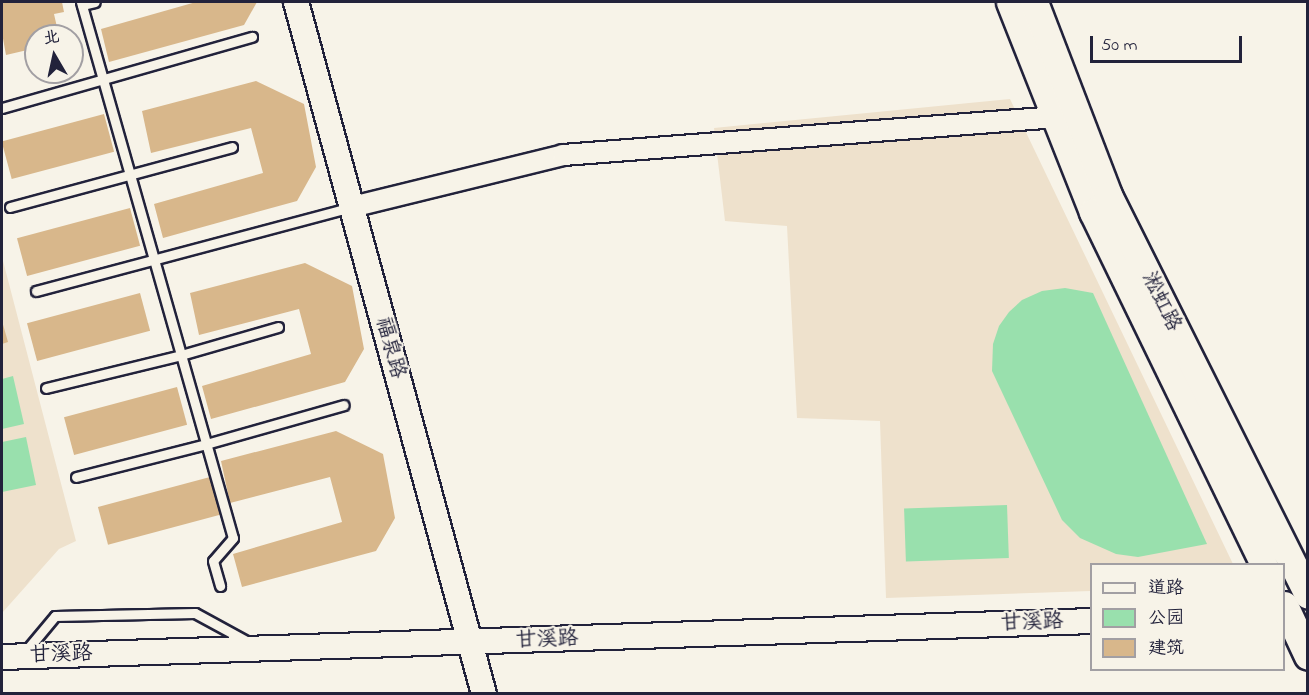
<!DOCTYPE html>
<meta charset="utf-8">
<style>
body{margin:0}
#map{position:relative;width:1309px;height:695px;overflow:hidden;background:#f7f3e8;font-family:"Indie Flower","LXGW WenKai TC",sans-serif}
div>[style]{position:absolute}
.built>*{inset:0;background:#eee1cc}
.green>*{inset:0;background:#99e0ad;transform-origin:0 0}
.building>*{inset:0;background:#d8b78b;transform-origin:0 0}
.roads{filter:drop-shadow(2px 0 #22223b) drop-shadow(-2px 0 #22223b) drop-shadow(0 2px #22223b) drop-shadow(0 -2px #22223b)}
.service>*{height:9px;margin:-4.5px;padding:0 4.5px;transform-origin:4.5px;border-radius:4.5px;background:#f7f3e8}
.minor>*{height:20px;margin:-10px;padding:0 10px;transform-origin:10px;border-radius:10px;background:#f7f3e8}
.tertiary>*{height:24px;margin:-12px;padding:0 12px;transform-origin:12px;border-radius:12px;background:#f7f3e8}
.secondary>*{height:27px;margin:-13.5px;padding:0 13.5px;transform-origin:13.5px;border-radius:13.5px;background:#f7f3e8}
span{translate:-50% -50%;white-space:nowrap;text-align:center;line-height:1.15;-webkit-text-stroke:4.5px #f7f3e8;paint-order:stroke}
.street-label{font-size:21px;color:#22223b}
.frame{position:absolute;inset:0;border:3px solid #22223b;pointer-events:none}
.legend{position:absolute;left:1090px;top:563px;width:195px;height:108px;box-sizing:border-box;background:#f7f3e8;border:2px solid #a29fa3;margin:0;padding:8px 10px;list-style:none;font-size:18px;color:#22223b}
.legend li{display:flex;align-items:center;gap:12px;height:30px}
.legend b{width:30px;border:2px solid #a29fa3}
.north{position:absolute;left:24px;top:24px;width:60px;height:60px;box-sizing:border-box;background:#f7f3e8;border:2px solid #a29fa3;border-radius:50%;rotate:351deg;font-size:16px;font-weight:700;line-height:24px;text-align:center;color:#22223b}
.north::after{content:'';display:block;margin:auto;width:21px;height:27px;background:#22223b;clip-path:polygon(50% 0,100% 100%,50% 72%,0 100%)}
.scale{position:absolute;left:1090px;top:36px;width:152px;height:27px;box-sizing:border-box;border:3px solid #22223b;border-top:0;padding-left:8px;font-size:18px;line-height:21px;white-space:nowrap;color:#22223b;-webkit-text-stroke:4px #f7f3e8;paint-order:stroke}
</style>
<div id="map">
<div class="built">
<div style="clip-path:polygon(1010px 99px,1233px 564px,1092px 564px,1091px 591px,886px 598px,880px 421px,797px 418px,787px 226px,725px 221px,714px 128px)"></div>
<div style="clip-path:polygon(2px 257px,76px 541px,59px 549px,2px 613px)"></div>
</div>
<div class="green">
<div style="clip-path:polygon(1065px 288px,1093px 293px,1207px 544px,1138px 557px,1116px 554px,1080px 538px,1062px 520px,992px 371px,993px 344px,999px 326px,1009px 312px,1022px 300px,1042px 291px)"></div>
<div style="clip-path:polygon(13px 376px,24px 424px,2px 429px,2px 379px)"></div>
<div style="clip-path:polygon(26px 437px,36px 485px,2px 492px,2px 442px)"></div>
<div style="left:1007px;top:505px;width:53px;height:103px;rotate:88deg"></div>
</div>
<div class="building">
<div style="clip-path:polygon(2px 2px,62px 2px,64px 12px,54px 14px,59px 36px,36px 36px,36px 48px,6px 55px,2px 33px)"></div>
<div style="clip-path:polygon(196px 2px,257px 2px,244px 25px,109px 62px,101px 29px)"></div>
<div style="clip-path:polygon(256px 81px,304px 104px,316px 167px,297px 201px,163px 238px,154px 204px,263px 173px,251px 128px,151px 153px,142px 111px)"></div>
<div style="left:104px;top:114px;width:39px;height:106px;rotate:75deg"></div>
<div style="left:130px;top:208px;width:39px;height:117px;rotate:75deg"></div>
<div style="clip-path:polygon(305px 263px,352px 286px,364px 349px,345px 382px,211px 419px,202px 386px,311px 354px,299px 309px,199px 335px,190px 293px)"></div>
<div style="left:140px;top:293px;width:39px;height:117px;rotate:75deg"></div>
<div style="clip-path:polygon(2px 321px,8px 342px,2px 344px)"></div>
<div style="left:177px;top:387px;width:39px;height:117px;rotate:75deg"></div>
<div style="clip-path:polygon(336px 431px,383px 454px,395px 518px,376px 551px,242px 587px,233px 554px,342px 522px,330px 477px,230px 503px,221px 461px)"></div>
<div style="left:210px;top:477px;width:39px;height:116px;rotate:75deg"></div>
</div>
<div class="roads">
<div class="service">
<div style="left:81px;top:2px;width:557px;rotate:74.17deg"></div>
<div style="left:233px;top:538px;width:30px;rotate:131deg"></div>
<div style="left:213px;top:561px;width:26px;rotate:74deg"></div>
<div style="left:82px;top:5px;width:13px;rotate:-13deg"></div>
<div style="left:2px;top:108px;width:260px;rotate:-15.9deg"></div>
<div style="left:10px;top:207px;width:230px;rotate:-15.1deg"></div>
<div style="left:36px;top:291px;width:327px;rotate:-14.9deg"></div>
<div style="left:46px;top:388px;width:139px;rotate:-13.7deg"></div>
<div style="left:181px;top:355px;width:101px;rotate:-16.1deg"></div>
<div style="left:76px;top:477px;width:134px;rotate:-14.2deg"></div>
<div style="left:206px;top:444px;width:143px;rotate:-15.8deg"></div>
<div style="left:25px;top:652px;width:47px;rotate:-50.2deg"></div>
<div style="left:55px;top:616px;width:140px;rotate:-1.2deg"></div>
<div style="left:195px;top:613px;width:63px;rotate:28.6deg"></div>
</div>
<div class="minor">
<div style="left:352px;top:207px;width:217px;rotate:-13.8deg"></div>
<div style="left:563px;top:155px;width:494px;rotate:-4.4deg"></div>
</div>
<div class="tertiary">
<div style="left:296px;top:2px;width:717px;rotate:74.8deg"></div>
<div style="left:2px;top:657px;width:1091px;rotate:-1.89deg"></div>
</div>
<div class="secondary">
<div style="left:1010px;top:2px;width:226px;rotate:68.4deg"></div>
<div style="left:1093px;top:212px;width:391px;rotate:64.1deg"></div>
<div style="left:1034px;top:2px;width:207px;rotate:69deg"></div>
<div style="left:1108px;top:195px;width:447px;rotate:63.4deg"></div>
<div style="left:1284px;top:605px;width:56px;rotate:64.8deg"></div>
</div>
</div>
<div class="street-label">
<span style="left:1161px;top:302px;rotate:64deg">淞虹路</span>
<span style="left:390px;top:348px;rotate:75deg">福泉路</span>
<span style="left:1032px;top:623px;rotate:-2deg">甘溪路</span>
<span style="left:547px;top:640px;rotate:-2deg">甘溪路</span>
<span style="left:61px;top:655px;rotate:-2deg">甘溪路</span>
</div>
<div class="frame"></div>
<ul class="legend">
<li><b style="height:8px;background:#f7f3e8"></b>道路</li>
<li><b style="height:16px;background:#99e0ad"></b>公园</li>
<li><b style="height:16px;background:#d8b78b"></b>建筑</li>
</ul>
<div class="north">北</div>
<div class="scale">50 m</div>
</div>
